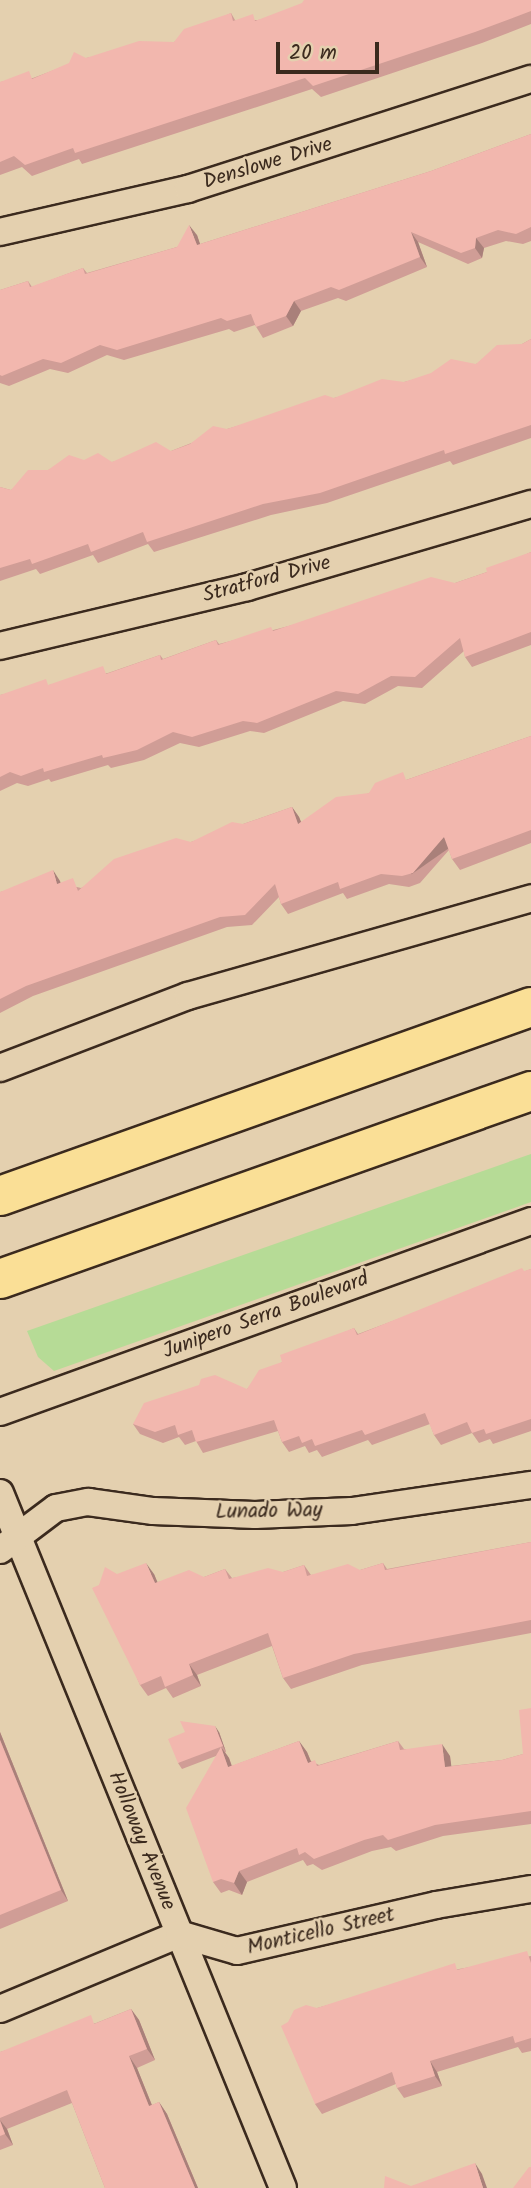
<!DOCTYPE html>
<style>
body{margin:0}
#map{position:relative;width:531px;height:2188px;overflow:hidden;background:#e4d0af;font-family:Kalam,sans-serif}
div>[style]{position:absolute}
.green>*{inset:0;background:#b6db96}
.roads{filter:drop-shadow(2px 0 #3b2a1e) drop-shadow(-2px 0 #3b2a1e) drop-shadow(0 2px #3b2a1e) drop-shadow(0 -2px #3b2a1e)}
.street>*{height:26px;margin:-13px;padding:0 13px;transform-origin:13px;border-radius:13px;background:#e4d0af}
.primary>*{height:38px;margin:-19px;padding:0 19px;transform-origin:19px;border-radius:19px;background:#fadf96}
.wall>*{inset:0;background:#d09d96}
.shaded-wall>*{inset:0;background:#a9807a;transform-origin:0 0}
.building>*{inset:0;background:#f2b7ae}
span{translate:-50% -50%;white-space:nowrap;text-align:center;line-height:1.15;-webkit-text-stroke:5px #e4d0af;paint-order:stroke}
.street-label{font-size:21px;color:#3b2a1e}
.scale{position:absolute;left:276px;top:42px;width:103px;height:32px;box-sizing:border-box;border:4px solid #3b2a1e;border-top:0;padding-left:9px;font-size:21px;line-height:24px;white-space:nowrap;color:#3b2a1e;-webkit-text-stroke:5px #e4d0af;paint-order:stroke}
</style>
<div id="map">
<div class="green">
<div style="clip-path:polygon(531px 1154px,531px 1202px,54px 1371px,38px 1357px,27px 1331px)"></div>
</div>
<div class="roads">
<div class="street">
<div style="left:0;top:232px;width:193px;rotate:-12.9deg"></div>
<div style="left:188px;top:189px;width:360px;rotate:-17.8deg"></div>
<div style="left:0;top:646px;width:254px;rotate:-13.4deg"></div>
<div style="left:247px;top:587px;width:296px;rotate:-16.3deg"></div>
<div style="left:0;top:1068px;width:201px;rotate:-21deg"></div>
<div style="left:188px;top:996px;width:357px;rotate:-15.9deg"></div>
<div style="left:0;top:1412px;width:564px;rotate:-19.78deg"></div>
<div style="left:0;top:1493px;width:750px;rotate:67.84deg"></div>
<div style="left:0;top:1550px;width:70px;rotate:-36.9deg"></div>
<div style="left:56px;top:1508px;width:33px;rotate:-11deg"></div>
<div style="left:88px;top:1502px;width:66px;rotate:7.9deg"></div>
<div style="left:153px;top:1511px;width:102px;rotate:2.2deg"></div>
<div style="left:255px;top:1515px;width:97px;rotate:-2.4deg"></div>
<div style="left:352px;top:1511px;width:181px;rotate:-8.3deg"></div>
<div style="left:0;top:2009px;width:194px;rotate:-22.7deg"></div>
<div style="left:179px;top:1934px;width:60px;rotate:16.3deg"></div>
<div style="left:237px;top:1951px;width:204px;rotate:-13deg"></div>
<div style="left:436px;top:1905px;width:96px;rotate:-9.6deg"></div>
</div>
<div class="primary">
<div style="left:0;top:1196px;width:564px;rotate:-19.59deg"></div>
<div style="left:0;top:1279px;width:563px;rotate:-19.5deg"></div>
</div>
</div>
<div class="wall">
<div style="clip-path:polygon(531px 0,531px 24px,482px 43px,321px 97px,312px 89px,82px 164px,79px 159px,32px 176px,22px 167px,0 175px,0 82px,33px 78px,86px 58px,174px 42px,231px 13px,235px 20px,257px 20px)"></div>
<div style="clip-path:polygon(531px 134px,531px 241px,523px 244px,506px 241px,484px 248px,482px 258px,468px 264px,418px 242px,427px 267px,346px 301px,338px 298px,301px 311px,293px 326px,263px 338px,255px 325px,234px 332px,229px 329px,124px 360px,107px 355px,68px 373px,50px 369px,9px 386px,0 383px,0 290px,28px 281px,32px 287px,83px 268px,87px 273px,177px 247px,197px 235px,200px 244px,431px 171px)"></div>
<div style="clip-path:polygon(531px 339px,531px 438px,453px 465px,450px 461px,327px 503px,271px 515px,154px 552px,148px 544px,98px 563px,93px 555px,40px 574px,36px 569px,0 581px,0 487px,11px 490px,48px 470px,84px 460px,112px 462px,171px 451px,227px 429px,334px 398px,404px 382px,476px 364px,522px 344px)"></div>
<div style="clip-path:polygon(531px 552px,531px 645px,472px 667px,465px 657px,464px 651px,422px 688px,398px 686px,365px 704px,343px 701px,264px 733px,250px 731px,199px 747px,180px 743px,144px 760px,111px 768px,108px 765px,51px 782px,49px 779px,28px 786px,17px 783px,0 791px,0 695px,108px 673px,160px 655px,163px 659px,216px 640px,219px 644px,455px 583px,487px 572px)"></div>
<div style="clip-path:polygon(531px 736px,531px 843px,460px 870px,452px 859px,449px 850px,420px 883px,409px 887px,389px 884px,347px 899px,343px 893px,288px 914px,281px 904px,279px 897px,252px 925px,227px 927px,33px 996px,0 1013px,0 892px,60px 881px,60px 883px,81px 888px,191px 842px,292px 807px,299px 817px,301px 822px,369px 793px)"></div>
<div style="clip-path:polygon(531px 1269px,531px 1431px,493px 1444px,490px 1439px,479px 1443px,472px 1433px,441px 1445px,434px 1435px,430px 1424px,372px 1445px,368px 1440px,322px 1457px,317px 1450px,309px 1453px,305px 1446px,289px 1452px,282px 1442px,278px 1431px,203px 1453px,196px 1441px,185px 1445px,179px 1437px,163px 1443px,140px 1434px,133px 1424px,247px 1389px,282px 1362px,354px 1328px,358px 1334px)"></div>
<div style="clip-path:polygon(531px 1542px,531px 1633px,362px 1665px,291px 1689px,283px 1678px,272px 1646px,197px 1675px,201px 1686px,173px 1698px,166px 1688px,148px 1696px,140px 1685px,99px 1585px,117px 1574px,154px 1574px,157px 1582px,204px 1577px,225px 1569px,232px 1578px,283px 1572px,304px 1565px,311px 1575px,360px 1570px,383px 1563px,387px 1569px)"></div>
<div style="clip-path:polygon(531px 1708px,531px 1824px,443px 1836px,396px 1851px,391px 1847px,372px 1851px,322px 1870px,313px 1864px,307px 1866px,303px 1860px,247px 1882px,242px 1895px,229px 1890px,221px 1893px,213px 1882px,216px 1756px,182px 1769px,178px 1763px,219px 1732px,226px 1752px,225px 1752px,229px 1758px,232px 1766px,299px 1741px,307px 1752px,311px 1761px,319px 1765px,398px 1741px,404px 1749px,450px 1756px,451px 1766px,502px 1760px,523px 1754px)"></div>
<div style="clip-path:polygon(0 1732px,68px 1901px,0 1929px)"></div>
<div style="clip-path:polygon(531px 1956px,531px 2051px,522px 2053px,518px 2047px,437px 2072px,442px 2086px,404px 2098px,397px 2088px,396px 2084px,322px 2114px,315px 2104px,317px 2008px,459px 1969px)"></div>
<div style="clip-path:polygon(131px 2009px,139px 2020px,155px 2060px,137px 2068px,152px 2105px,159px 2102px,167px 2114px,198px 2188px,105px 2188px,72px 2103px,7px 2129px,13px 2145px,0 2150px,0 2052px,96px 2023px)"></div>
</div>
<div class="shaded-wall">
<div style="clip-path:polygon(189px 225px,197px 235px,204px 256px,197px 245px)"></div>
<div style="clip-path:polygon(411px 232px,418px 242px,427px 267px,420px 257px)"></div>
<div style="clip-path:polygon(476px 238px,484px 248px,482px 258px,475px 248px)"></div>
<div style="clip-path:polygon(294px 301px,301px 311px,293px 326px,286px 316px)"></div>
<div style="clip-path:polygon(292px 807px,299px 817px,306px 834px,298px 824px)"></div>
<div style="left:444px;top:837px;width:12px;height:48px;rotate:55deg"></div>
<div style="clip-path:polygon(53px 870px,60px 881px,64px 894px,57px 884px)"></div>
<div style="clip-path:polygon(146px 1563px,154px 1574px,163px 1595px,155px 1583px)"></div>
<div style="clip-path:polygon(189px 1664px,197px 1675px,201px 1686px,193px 1675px)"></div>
<div style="clip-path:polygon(215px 1726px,219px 1732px,226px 1752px,223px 1746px)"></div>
<div style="clip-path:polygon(0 1732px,68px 1901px,61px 1890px,0 1740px)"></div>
<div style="clip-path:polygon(299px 1741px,307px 1752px,316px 1774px,308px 1763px)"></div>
<div style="clip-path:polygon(442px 1744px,450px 1756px,453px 1779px,445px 1767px)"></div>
<div style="clip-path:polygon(221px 1747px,229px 1758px,236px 1779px,228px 1767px)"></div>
<div style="clip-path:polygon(239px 1871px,247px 1882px,242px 1895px,234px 1883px)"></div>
<div style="clip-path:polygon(131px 2009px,139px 2020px,155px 2060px,147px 2049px)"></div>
<div style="clip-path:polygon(129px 2056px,137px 2068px,157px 2118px,149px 2106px)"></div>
<div style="clip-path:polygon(430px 2061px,437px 2072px,442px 2086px,435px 2076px)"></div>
<div style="clip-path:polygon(159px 2102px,167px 2114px,198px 2188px,195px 2188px)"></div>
<div style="clip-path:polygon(0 2120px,7px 2129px,13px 2145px,5px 2134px)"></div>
<div style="clip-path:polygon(475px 2163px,482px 2174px,487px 2188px,483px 2188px)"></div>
</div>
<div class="building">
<div style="clip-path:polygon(304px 0,531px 0,531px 11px,475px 32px,313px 86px,305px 78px,75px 153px,73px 148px,25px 165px,14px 156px,0 162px,0 82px,29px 71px,32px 79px,69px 63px,74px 52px,86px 58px,139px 41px,174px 42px,184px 29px,231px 13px,233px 21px,253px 14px,255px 21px,302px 3px)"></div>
<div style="clip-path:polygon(531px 134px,531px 227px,516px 234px,498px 230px,476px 238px,475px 248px,461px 253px,411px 232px,420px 257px,339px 290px,331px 287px,294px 301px,286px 316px,256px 327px,251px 314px,227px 321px,221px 318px,117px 350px,100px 345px,61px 363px,43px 359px,2px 376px,0 375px,0 290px,28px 281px,30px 287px,83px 268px,85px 274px,177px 247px,189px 225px,197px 245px,431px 171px)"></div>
<div style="clip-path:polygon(531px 339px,531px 425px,445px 454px,444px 450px,320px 493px,263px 504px,147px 542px,143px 532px,91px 552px,88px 544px,32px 564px,30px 559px,0 568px,0 487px,11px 490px,28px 470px,48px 470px,69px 455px,84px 460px,98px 453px,112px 462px,156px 442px,171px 451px,190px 444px,213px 426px,227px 429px,325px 395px,334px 398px,382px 379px,404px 382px,431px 373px,451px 359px,476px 364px,497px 345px,522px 344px)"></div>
<div style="clip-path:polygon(531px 552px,531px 632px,465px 657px,460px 638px,415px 677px,391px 676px,358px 694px,336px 691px,257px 723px,243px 721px,192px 737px,173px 732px,137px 750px,103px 758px,102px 755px,44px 772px,43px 768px,21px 776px,10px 772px,0 777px,0 695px,46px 679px,48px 685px,103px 666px,106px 674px,160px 655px,161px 660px,216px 640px,218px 645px,271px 627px,273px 631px,431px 577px,455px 583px,487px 572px,486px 568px)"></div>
<div style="clip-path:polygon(531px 736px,531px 830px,452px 859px,444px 837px,413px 873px,402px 876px,381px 874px,340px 889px,338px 882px,281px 904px,275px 884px,245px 915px,220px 917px,26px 986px,0 999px,0 892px,53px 870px,57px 884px,73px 878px,78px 891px,114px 859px,176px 838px,191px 842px,232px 822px,243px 824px,292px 807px,298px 824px,336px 797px,369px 793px,375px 783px,403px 772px,406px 780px)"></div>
<div style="clip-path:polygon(522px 1268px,524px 1271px,531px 1269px,531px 1419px,486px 1434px,484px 1429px,472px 1433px,467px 1422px,434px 1435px,425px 1413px,365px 1435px,362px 1430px,315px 1446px,312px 1439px,302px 1443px,299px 1436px,282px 1442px,274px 1420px,196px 1442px,192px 1430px,178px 1435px,175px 1425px,155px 1432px,133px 1424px,144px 1403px,199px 1385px,201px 1379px,215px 1375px,247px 1389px,259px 1370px,282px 1362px,280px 1355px,354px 1328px,357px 1335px)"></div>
<div style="clip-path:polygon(531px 1542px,531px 1620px,354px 1654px,283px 1678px,268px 1633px,189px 1664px,193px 1675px,165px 1687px,161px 1676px,140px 1685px,92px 1588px,99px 1585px,105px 1567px,117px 1574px,146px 1563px,155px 1583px,189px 1570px,204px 1577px,225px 1569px,229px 1579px,268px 1568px,283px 1572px,304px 1565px,307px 1576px,348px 1564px,360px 1570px,383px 1563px,385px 1570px)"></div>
<div style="clip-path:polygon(531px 1708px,531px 1811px,435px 1825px,388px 1840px,383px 1835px,364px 1840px,314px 1859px,305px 1852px,299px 1855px,297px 1848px,239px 1871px,234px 1883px,221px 1879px,213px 1882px,186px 1808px,221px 1747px,228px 1767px,299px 1741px,308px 1763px,315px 1760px,317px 1766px,398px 1741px,400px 1750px,442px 1744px,445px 1767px,502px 1760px,523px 1754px,519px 1710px)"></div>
<div style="clip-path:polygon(180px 1721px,215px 1726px,223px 1746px,178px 1763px,168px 1739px,185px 1732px)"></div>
<div style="clip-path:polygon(0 1740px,61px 1890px,0 1915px)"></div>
<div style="clip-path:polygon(527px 1951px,531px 1963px,531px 2038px,515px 2043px,513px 2036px,430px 2061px,435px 2076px,397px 2088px,392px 2072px,315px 2104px,281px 2026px,288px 2022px,294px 2010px,306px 2005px,317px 2008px,455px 1963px,457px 1970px)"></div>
<div style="clip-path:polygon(131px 2009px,147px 2049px,129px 2056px,149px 2106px,159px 2102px,195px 2188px,105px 2188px,67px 2090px,0 2118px,0 2052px,91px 2015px,94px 2024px)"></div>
<div style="clip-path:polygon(0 2121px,5px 2134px,0 2136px)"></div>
<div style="clip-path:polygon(475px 2163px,483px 2188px,384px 2188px,385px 2176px,411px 2186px)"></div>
<div style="clip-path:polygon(529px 2167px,531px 2167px,531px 2188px,513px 2188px)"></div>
</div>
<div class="street-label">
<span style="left:268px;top:164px;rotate:-17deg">Denslowe Drive</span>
<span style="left:267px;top:580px;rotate:-15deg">Stratford Drive</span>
<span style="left:266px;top:1316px;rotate:-20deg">Junipero Serra Boulevard</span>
<span style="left:269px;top:1512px;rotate:-1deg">Lunado Way</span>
<span style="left:141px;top:1841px;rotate:68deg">Holloway Avenue</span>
<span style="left:321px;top:1932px;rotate:-13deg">Monticello Street</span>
</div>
<div class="scale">20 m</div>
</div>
